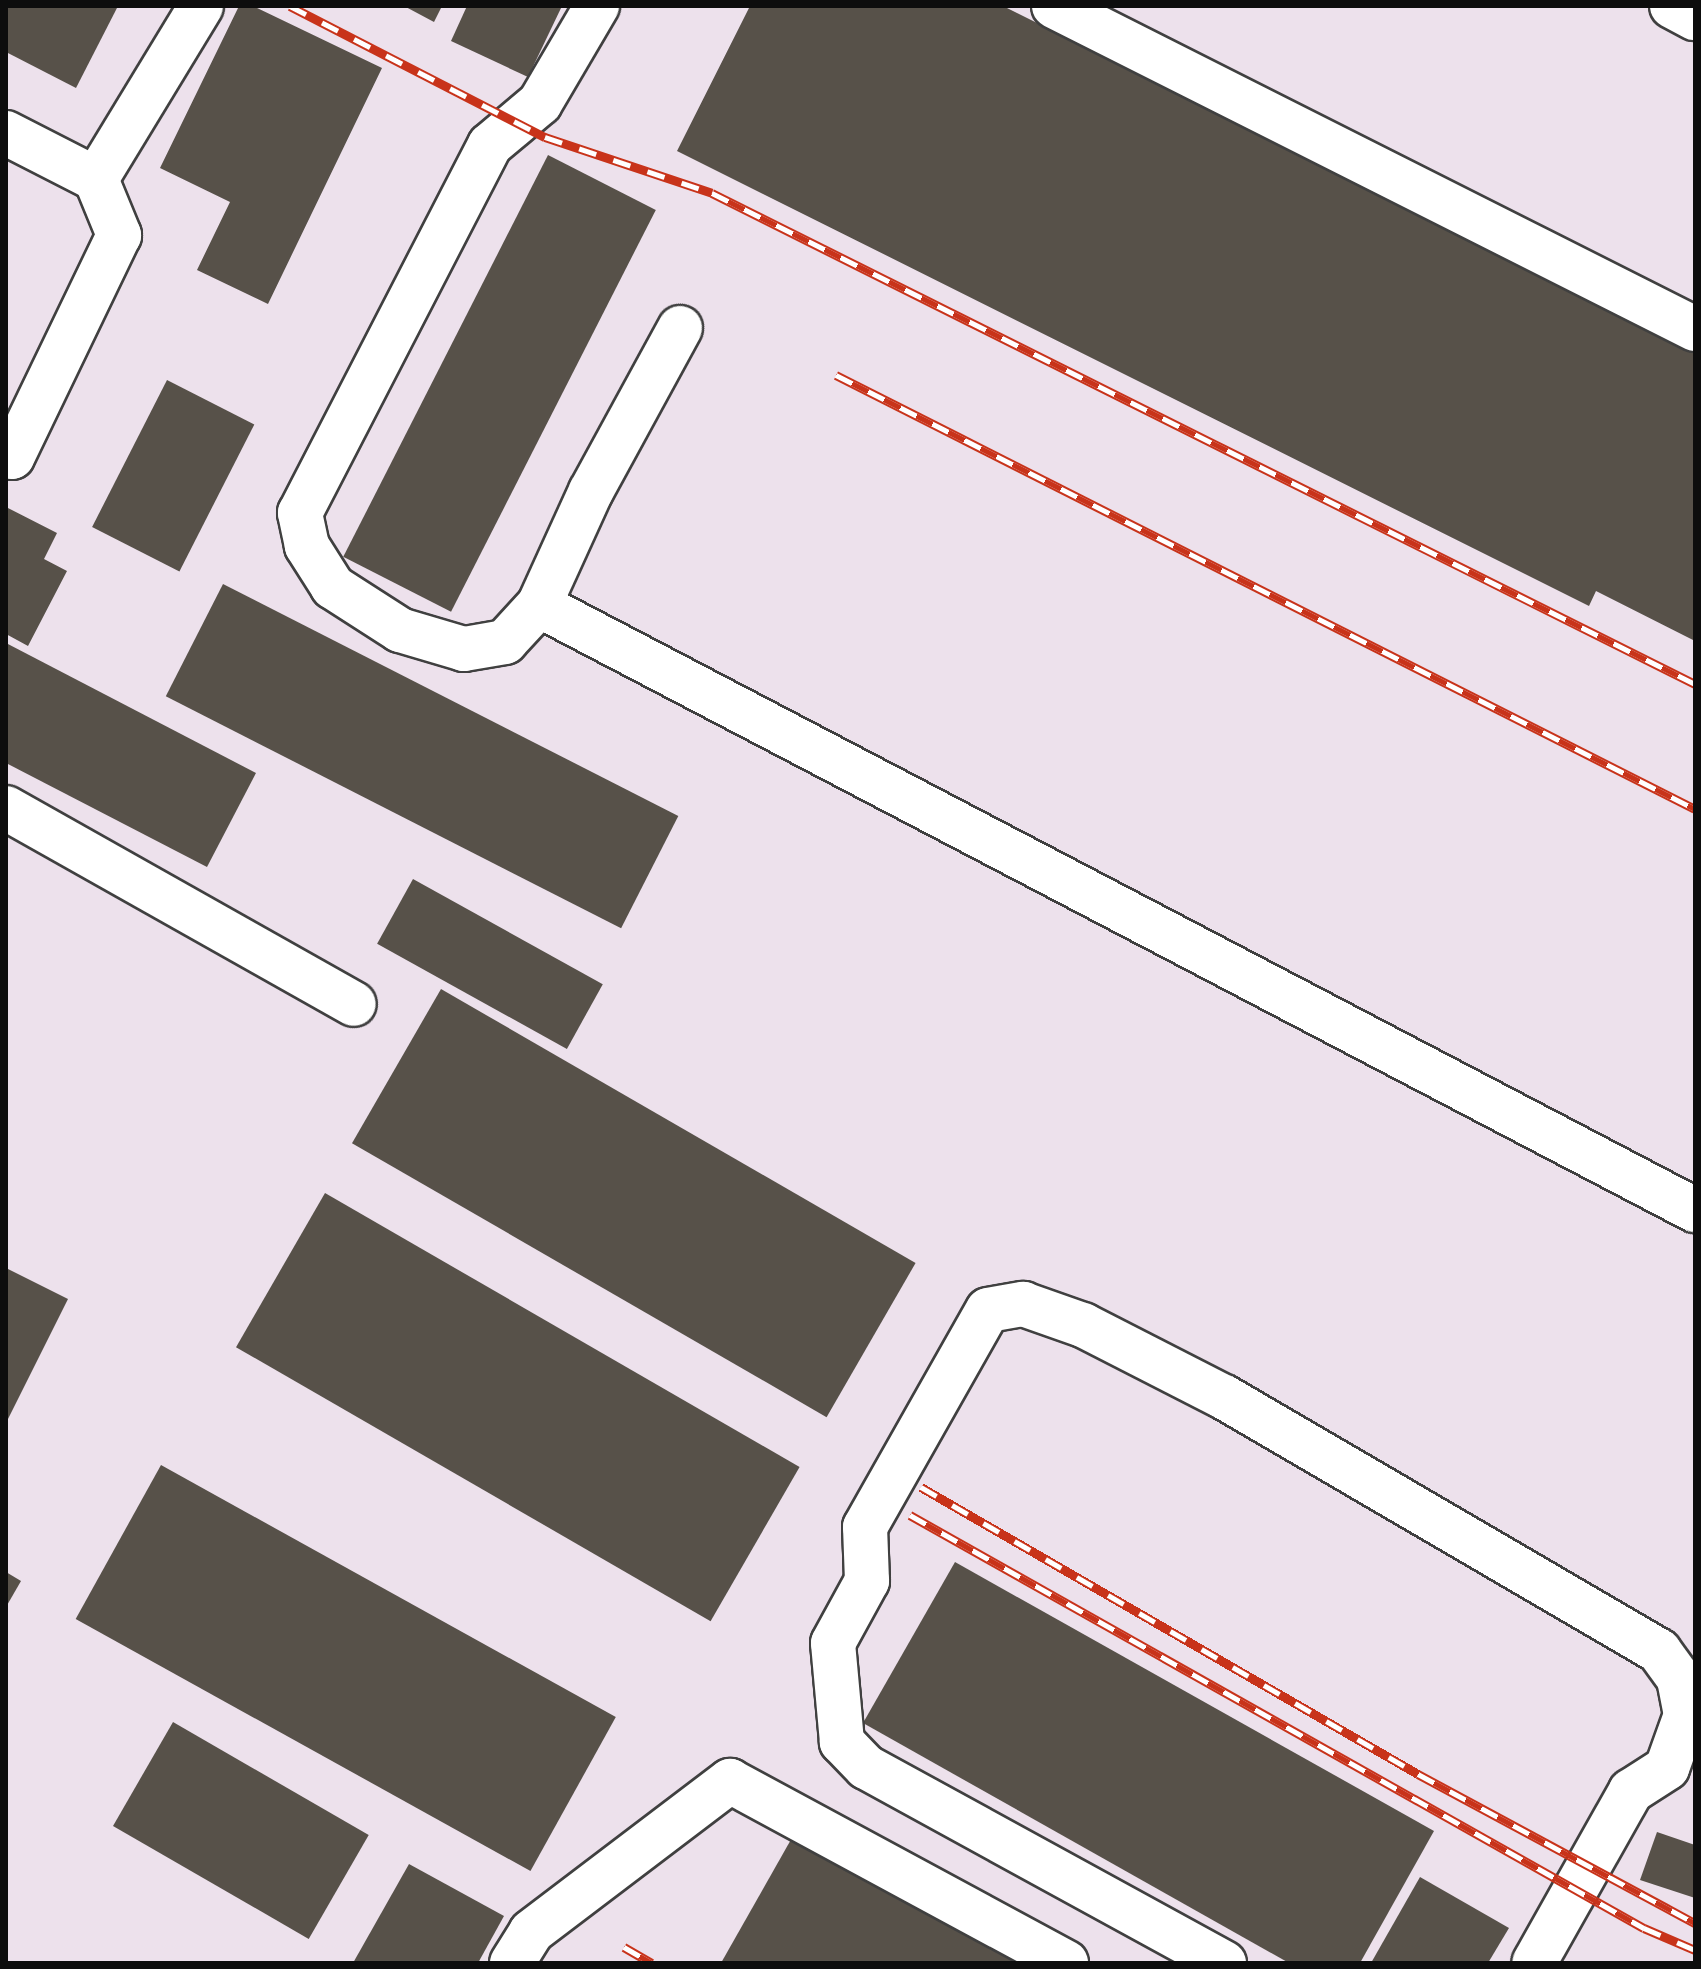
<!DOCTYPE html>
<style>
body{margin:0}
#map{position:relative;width:1701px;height:1969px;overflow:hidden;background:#ffffed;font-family:Bitter,serif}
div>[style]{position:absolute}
.industrial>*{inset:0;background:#ede1ec;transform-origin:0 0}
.building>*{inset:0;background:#575149;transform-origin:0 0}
.roads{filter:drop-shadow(2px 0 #404040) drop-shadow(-2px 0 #404040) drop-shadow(0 2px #404040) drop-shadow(0 -2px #404040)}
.minor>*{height:44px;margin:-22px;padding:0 22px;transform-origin:22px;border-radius:22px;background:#fff}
.rail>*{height:9px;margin-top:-4.5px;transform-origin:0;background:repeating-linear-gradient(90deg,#fff 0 18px,#c8331a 0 36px);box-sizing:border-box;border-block:2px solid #c8331a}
span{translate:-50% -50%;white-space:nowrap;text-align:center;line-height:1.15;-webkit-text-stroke:8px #fff;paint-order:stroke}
.frame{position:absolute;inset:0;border:8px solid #0d0d0d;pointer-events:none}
</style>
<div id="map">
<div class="industrial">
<div style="left:6px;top:6px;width:1689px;height:1957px"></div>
</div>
<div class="building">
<div style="clip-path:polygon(6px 6px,118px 6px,76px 88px,6px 52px)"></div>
<div style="clip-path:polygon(239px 6px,253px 6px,382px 68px,268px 304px,197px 270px,230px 202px,160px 168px)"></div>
<div style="clip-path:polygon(404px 6px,442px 6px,434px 22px)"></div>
<div style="clip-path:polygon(467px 6px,562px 6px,528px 77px,451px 41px)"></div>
<div style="clip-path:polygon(750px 6px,1003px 6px,1695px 351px,1695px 641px,1596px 591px,1589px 606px,677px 151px)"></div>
<div style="left:548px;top:155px;width:121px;height:451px;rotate:27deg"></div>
<div style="left:167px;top:380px;width:98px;height:165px;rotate:27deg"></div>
<div style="clip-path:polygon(6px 507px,57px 533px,44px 559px,67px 571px,28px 646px,6px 634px)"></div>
<div style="left:223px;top:584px;width:511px;height:126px;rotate:27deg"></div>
<div style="clip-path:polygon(6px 643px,256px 773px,207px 867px,6px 763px)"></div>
<div style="left:413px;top:879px;width:217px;height:74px;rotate:29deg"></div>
<div style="left:441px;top:989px;width:548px;height:178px;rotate:30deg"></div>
<div style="left:325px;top:1193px;width:548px;height:178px;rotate:30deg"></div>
<div style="clip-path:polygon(6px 1268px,68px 1299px,6px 1423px)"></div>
<div style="left:161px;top:1465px;width:520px;height:176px;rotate:29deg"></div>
<div style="clip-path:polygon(955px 1562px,1434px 1831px,1360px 1963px,1289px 1963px,863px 1723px)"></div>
<div style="clip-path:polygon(6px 1572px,21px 1581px,6px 1607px)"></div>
<div style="left:173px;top:1722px;width:226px;height:120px;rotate:30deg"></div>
<div style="clip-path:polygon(1657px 1832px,1695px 1845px,1695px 1898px,1640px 1880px)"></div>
<div style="clip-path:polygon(793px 1836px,1016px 1963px,721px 1963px)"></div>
<div style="clip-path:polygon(409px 1864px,504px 1916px,478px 1963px,353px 1963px)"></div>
<div style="clip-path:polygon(1420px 1877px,1509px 1928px,1488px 1963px,1371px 1963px)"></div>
</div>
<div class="roads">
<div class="minor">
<div style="left:1054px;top:6px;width:718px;rotate:26.74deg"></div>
<div style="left:1672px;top:6px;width:26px;rotate:28deg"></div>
<div style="left:6px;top:133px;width:101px;rotate:27.1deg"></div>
<div style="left:96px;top:179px;width:61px;rotate:67.7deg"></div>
<div style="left:119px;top:235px;width:246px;rotate:115.7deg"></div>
<div style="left:12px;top:457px;width:6px;rotate:-162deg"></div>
<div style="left:96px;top:179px;width:202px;rotate:-58.7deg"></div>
<div style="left:680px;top:328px;width:186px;rotate:118.6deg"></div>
<div style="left:591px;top:491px;width:125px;rotate:114.5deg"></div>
<div style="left:539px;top:605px;width:1305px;rotate:27.63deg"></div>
<div style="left:539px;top:605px;width:50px;rotate:132.6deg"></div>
<div style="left:505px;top:642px;width:42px;rotate:170.3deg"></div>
<div style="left:464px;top:649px;width:67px;rotate:-163.5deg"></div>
<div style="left:400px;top:630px;width:80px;rotate:-147.3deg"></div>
<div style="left:333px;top:587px;width:49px;rotate:-122.4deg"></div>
<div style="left:307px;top:546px;width:34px;rotate:-102deg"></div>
<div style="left:300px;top:513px;width:414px;rotate:-62.7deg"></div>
<div style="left:490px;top:145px;width:65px;rotate:-40deg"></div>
<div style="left:540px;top:103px;width:113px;rotate:-59.6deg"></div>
<div style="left:6px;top:808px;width:399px;rotate:29.4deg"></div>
<div style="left:512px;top:1963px;width:36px;rotate:-58deg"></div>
<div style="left:531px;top:1932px;width:250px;rotate:-37.2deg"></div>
<div style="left:730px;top:1781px;width:382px;rotate:28.4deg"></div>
<div style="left:1224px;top:1963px;width:408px;rotate:-151.3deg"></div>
<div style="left:866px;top:1767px;width:35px;rotate:-134deg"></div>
<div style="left:842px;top:1742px;width:99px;rotate:-95.2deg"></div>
<div style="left:833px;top:1643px;width:71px;rotate:-61.3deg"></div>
<div style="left:867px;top:1581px;width:54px;rotate:-92.1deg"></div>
<div style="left:865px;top:1527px;width:249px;rotate:-60.5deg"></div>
<div style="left:988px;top:1310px;width:36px;rotate:-10deg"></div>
<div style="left:1023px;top:1304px;width:64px;rotate:19.3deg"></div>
<div style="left:1083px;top:1325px;width:158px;rotate:27.1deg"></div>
<div style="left:1224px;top:1397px;width:504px;rotate:30.28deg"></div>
<div style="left:1659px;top:1651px;width:34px;rotate:54deg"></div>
<div style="left:1679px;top:1679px;width:37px;rotate:79deg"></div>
<div style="left:1686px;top:1715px;width:56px;rotate:109.7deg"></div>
<div style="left:1667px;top:1768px;width:43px;rotate:147.4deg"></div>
<div style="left:1631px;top:1791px;width:197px;rotate:119.4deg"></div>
</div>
</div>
<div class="rail">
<div style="left:290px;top:6px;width:287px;rotate:27.2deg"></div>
<div style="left:545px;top:137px;width:176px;rotate:18.5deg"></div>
<div style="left:712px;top:193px;width:1099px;rotate:26.54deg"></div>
<div style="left:836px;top:375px;width:962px;rotate:26.8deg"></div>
<div style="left:921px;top:1487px;width:574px;rotate:30deg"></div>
<div style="left:1418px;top:1774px;width:315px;rotate:28.3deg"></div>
<div style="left:910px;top:1515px;width:842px;rotate:29.37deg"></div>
<div style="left:1644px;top:1928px;width:56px;rotate:23.3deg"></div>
<div style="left:624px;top:1947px;width:32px;rotate:30deg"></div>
</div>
<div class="frame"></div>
</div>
